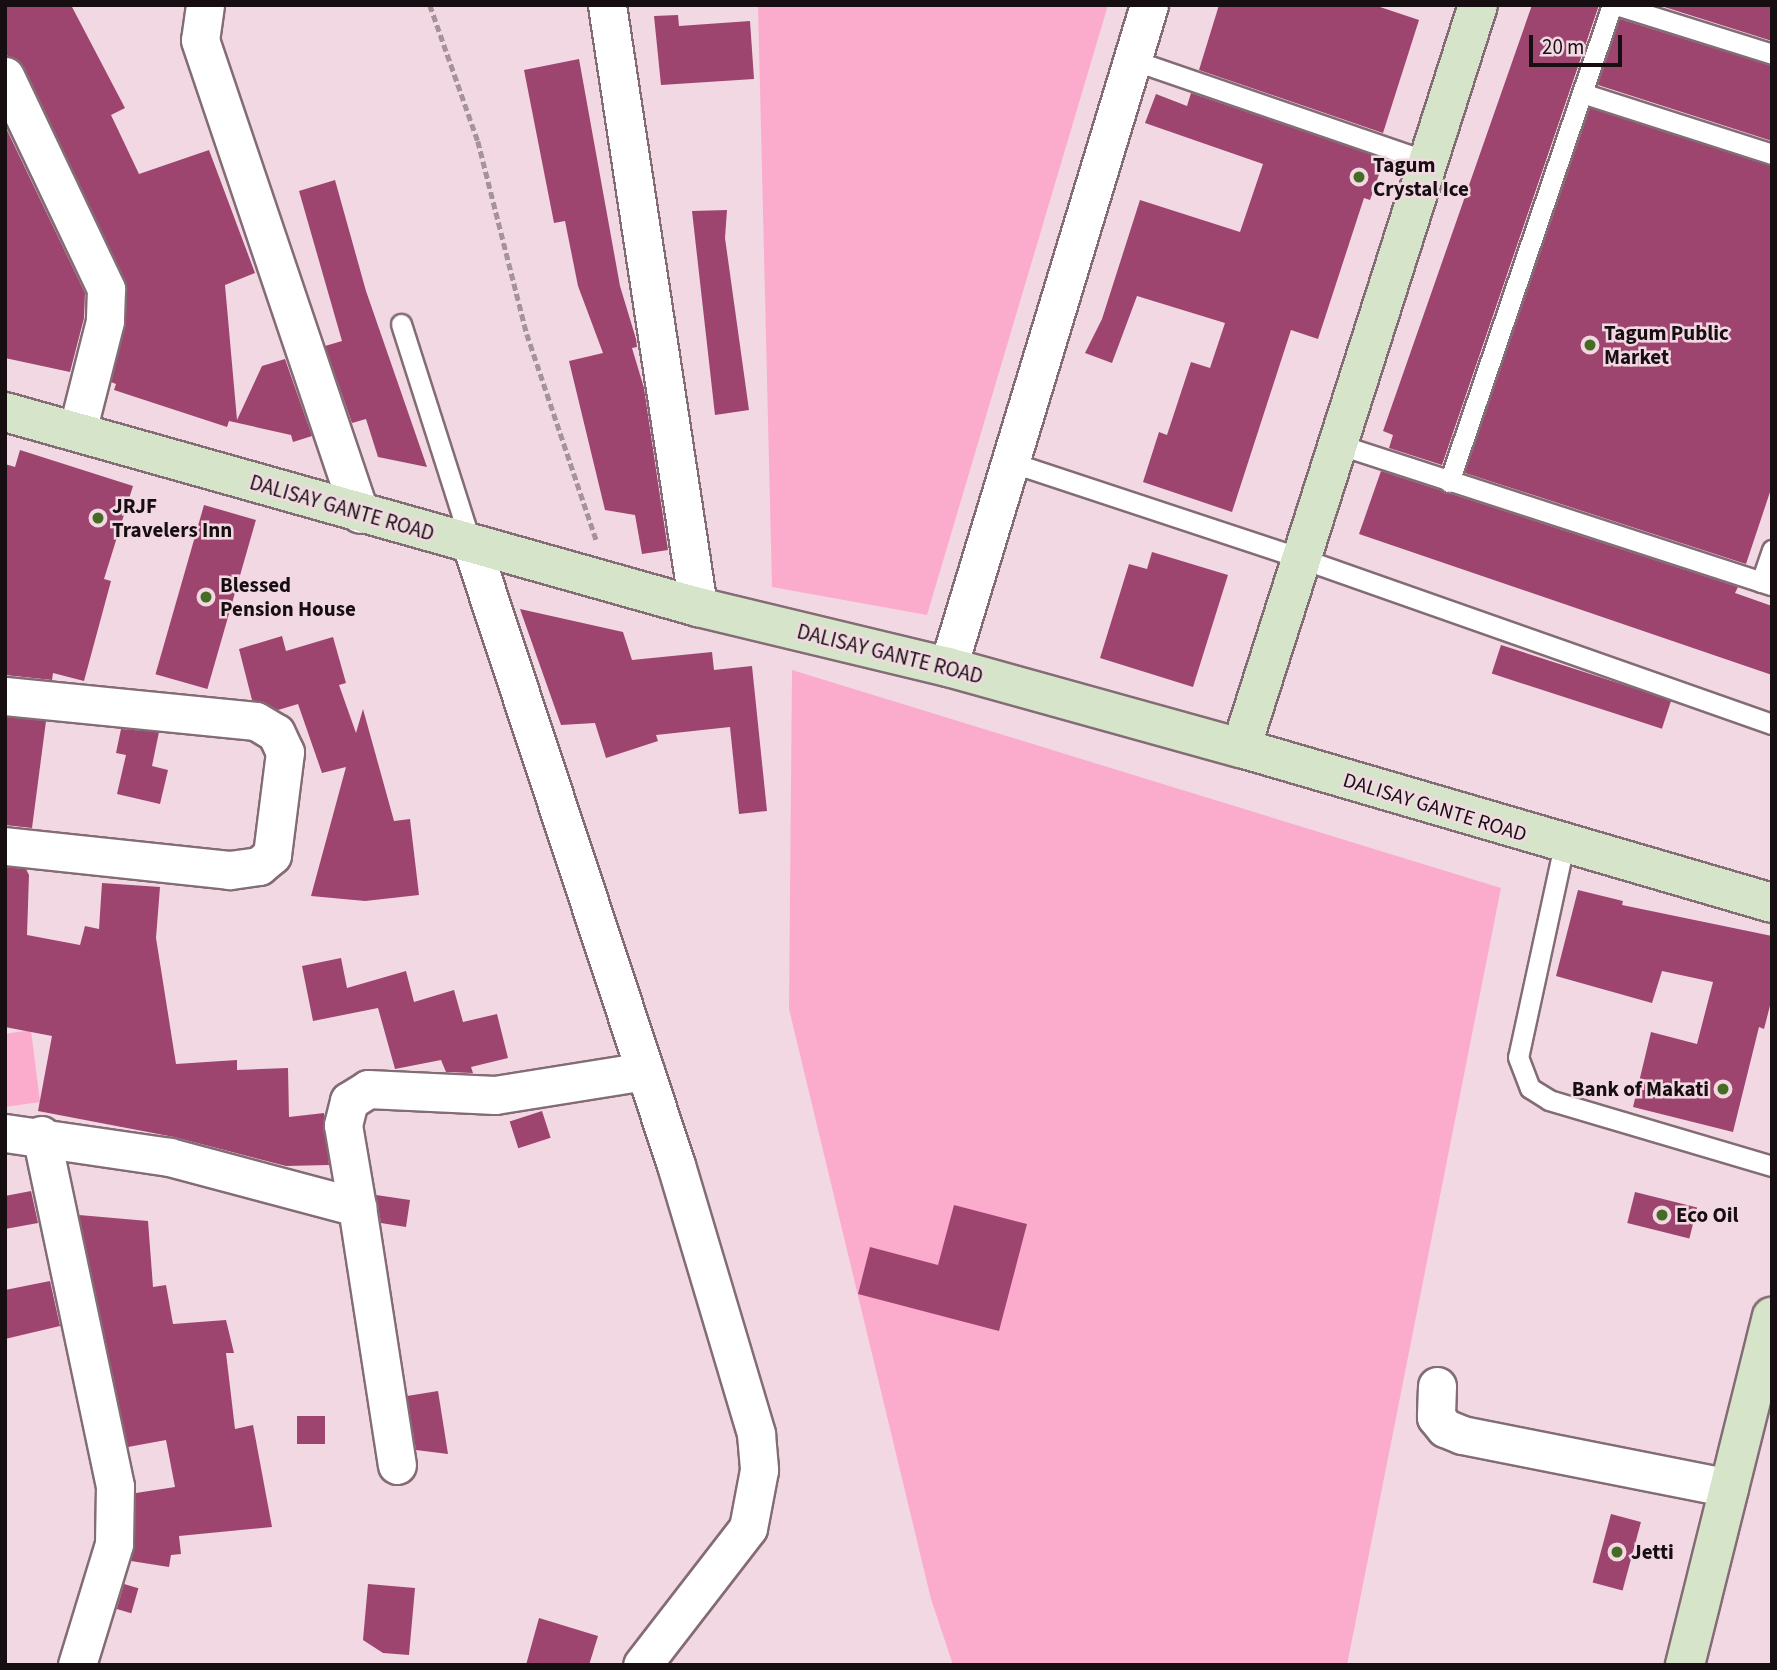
<!DOCTYPE html>
<style>
body{margin:0}
#map{position:relative;width:1777px;height:1670px;overflow:hidden;background:#f2d8e2;font-family:"Source Sans 3",sans-serif}
div>[style]{position:absolute}
.green>*{inset:0;background:#fbaccd}
.building>*{inset:0;background:#9e456f;transform-origin:0 0}
.path>*{height:4.5px;margin-top:-2.25px;transform-origin:0;background:repeating-linear-gradient(90deg,#a6929a 0 7px,transparent 0 10.5px)}
.roads{filter:drop-shadow(2px 0 #836c75) drop-shadow(-2px 0 #836c75) drop-shadow(0 2px #836c75) drop-shadow(0 -2px #836c75)}
.service>*{height:19px;margin:-9.5px;padding:0 9.5px;transform-origin:9.5px;border-radius:9.5px;background:#fff}
.minor>*{height:37px;margin:-18.5px;padding:0 18.5px;transform-origin:18.5px;border-radius:18.5px;background:#fff}
.secondary>*{height:38px;margin:-19px;padding:0 19px;transform-origin:19px;border-radius:19px;background:#d6e4c9}
.dots>*{width:19px;height:19px;translate:-50% -50%;box-sizing:border-box;border:4px solid #f2d8e2;border-radius:50%}
span{translate:-50% -50%;white-space:nowrap;text-align:center;line-height:1.15;-webkit-text-stroke:5px #f2d8e2;paint-order:stroke}
.poi-label{font-size:21px;color:#160e11;font-weight:700}
.left{translate:0 -50%;text-align:left}
.right{translate:-100% -50%;text-align:right}
.street-label{font-size:21px;color:#160e11}
.frame{position:absolute;inset:0;border:7px solid #160e11;pointer-events:none}
.scale{position:absolute;left:1529px;top:35px;width:93px;height:32px;box-sizing:border-box;border:4px solid #160e11;border-top:0;padding-left:9px;font-size:21px;line-height:24px;white-space:nowrap;color:#160e11;-webkit-text-stroke:5px #f2d8e2;paint-order:stroke}
</style>
<div id="map">
<div class="green">
<div style="clip-path:polygon(758px 5px,1108px 5px,927px 615px,772px 587px)"></div>
<div style="clip-path:polygon(792px 670px,1501px 888px,1347px 1665px,953px 1665px,931px 1599px,789px 1009px)"></div>
<div style="clip-path:polygon(31px 1030px,40px 1102px,5px 1107px,5px 1034px)"></div>
</div>
<div class="building">
<div style="clip-path:polygon(5px 5px,71px 5px,125px 108px,111px 115px,139px 174px,209px 150px,255px 273px,225px 285px,237px 420px,262px 366px,285px 359px,312px 436px,293px 442px,291px 435px,229px 421px,227px 427px,114px 390px,116px 384px,111px 382px,126px 322px,125px 281px,24px 67px,5px 54px)"></div>
<div style="clip-path:polygon(1219px 5px,1374px 5px,1419px 20px,1383px 133px,1199px 70px)"></div>
<div style="clip-path:polygon(1532px 5px,1599px 5px,1442px 465px,1389px 448px,1393px 435px,1383px 431px)"></div>
<div style="clip-path:polygon(1658px 5px,1772px 5px,1772px 41px)"></div>
<div style="clip-path:polygon(678px 15px,679px 26px,750px 21px,754px 79px,661px 85px,654px 16px)"></div>
<div style="clip-path:polygon(1620px 19px,1772px 66px,1772px 141px,1598px 85px)"></div>
<div style="clip-path:polygon(579px 59px,620px 286px,636px 339px,637px 347px,632px 348px,644px 388px,668px 550px,642px 554px,635px 515px,605px 510px,569px 361px,603px 353px,578px 286px,565px 221px,554px 223px,524px 70px)"></div>
<div style="clip-path:polygon(1191px 93px,1376px 156px,1374px 160px,1383px 163px,1370px 200px,1364px 198px,1318px 339px,1291px 330px,1232px 512px,1143px 482px,1159px 432px,1167px 435px,1191px 362px,1210px 368px,1225px 323px,1137px 296px,1112px 363px,1085px 353px,1102px 319px,1140px 200px,1240px 232px,1263px 164px,1145px 123px,1156px 94px,1187px 106px)"></div>
<div style="clip-path:polygon(1590px 108px,1772px 166px,1772px 486px,1746px 564px,1465px 473px)"></div>
<div style="clip-path:polygon(5px 126px,85px 293px,84px 318px,70px 372px,5px 358px)"></div>
<div style="clip-path:polygon(335px 180px,366px 291px,427px 467px,378px 457px,366px 419px,352px 423px,325px 346px,342px 341px,299px 191px)"></div>
<div style="clip-path:polygon(727px 210px,725px 238px,749px 410px,715px 415px,692px 211px)"></div>
<div style="clip-path:polygon(20px 450px,133px 486px,104px 579px,111px 581px,84px 681px,53px 673px,52px 680px,5px 675px,5px 464px,15px 467px)"></div>
<div style="clip-path:polygon(1381px 471px,1738px 587px,1735px 593px,1772px 606px,1772px 675px,1359px 534px)"></div>
<div style="left:204px;top:505px;width:54px;height:176px;rotate:16deg"></div>
<div style="clip-path:polygon(1152px 552px,1228px 575px,1193px 687px,1100px 658px,1129px 564px,1147px 569px)"></div>
<div style="clip-path:polygon(520px 609px,623px 632px,632px 660px,712px 652px,714px 670px,752px 666px,767px 811px,739px 814px,730px 727px,656px 735px,658px 741px,606px 758px,595px 723px,561px 725px)"></div>
<div style="clip-path:polygon(282px 636px,286px 651px,333px 637px,346px 683px,339px 685px,356px 733px,363px 709px,394px 821px,410px 819px,419px 895px,365px 901px,311px 896px,346px 767px,322px 773px,298px 704px,278px 710px,252px 700px,239px 649px)"></div>
<div style="left:1501px;top:645px;width:179px;height:30px;rotate:18deg"></div>
<div style="clip-path:polygon(5px 717px,46px 721px,32px 828px,5px 825px)"></div>
<div style="clip-path:polygon(121px 729px,159px 732px,152px 766px,168px 770px,160px 804px,117px 794px,126px 755px,116px 753px)"></div>
<div style="clip-path:polygon(5px 867px,26px 869px,29px 875px,27px 935px,80px 945px,85px 926px,99px 929px,102px 883px,160px 887px,156px 938px,176px 1064px,237px 1060px,237px 1070px,288px 1068px,289px 1117px,324px 1113px,329px 1165px,286px 1166px,174px 1137px,38px 1111px,52px 1036px,5px 1027px)"></div>
<div style="clip-path:polygon(1578px 890px,1623px 901px,1622px 905px,1772px 936px,1772px 998px,1764px 1029px,1759px 1027px,1733px 1132px,1633px 1107px,1651px 1032px,1697px 1044px,1713px 982px,1662px 971px,1652px 1003px,1556px 976px)"></div>
<div style="clip-path:polygon(341px 958px,347px 988px,406px 971px,414px 1002px,454px 990px,463px 1022px,497px 1014px,508px 1058px,471px 1067px,473px 1073px,446px 1072px,441px 1060px,395px 1069px,378px 1008px,313px 1021px,302px 966px)"></div>
<div style="left:542px;top:1111px;width:28px;height:34px;rotate:72deg"></div>
<div style="clip-path:polygon(31px 1191px,38px 1223px,5px 1229px,5px 1196px)"></div>
<div style="left:1635px;top:1192px;width:64px;height:32px;rotate:14deg"></div>
<div style="clip-path:polygon(376px 1195px,410px 1200px,406px 1227px,381px 1223px)"></div>
<div style="clip-path:polygon(954px 1205px,1027px 1224px,999px 1331px,858px 1294px,870px 1247px,938px 1265px)"></div>
<div style="clip-path:polygon(79px 1215px,148px 1221px,153px 1287px,166px 1285px,173px 1324px,226px 1320px,234px 1353px,226px 1353px,235px 1429px,253px 1425px,272px 1527px,179px 1536px,181px 1554px,171px 1555px,169px 1567px,131px 1561px,136px 1493px,175px 1487px,166px 1440px,128px 1447px)"></div>
<div style="clip-path:polygon(50px 1281px,60px 1326px,5px 1339px,5px 1290px)"></div>
<div style="clip-path:polygon(438px 1391px,448px 1454px,416px 1450px,407px 1396px)"></div>
<div style="left:297px;top:1416px;width:28px;height:28px"></div>
<div style="left:1611px;top:1514px;width:31px;height:71px;rotate:15deg"></div>
<div style="left:124px;top:1584px;width:15px;height:26px;rotate:16deg"></div>
<div style="clip-path:polygon(368px 1584px,415px 1588px,409px 1655px,383px 1653px,363px 1640px)"></div>
<div style="clip-path:polygon(539px 1618px,598px 1636px,589px 1665px,526px 1665px)"></div>
</div>
<div class="path">
<div style="left:430px;top:5px;width:144px;rotate:70.6deg"></div>
<div style="left:478px;top:141px;width:199px;rotate:75.8deg"></div>
<div style="left:527px;top:334px;width:219px;rotate:71.4deg"></div>
</div>
<div class="roads">
<div class="service">
<div style="left:1616px;top:5px;width:164px;rotate:17.4deg"></div>
<div style="left:1130px;top:59px;width:314px;rotate:19deg"></div>
<div style="left:1585px;top:94px;width:196px;rotate:17.8deg"></div>
<div style="left:401px;top:324px;width:231px;rotate:72.3deg"></div>
<div style="left:1337px;top:444px;width:457px;rotate:18deg"></div>
<div style="left:1007px;top:461px;width:309px;rotate:18.3deg"></div>
<div style="left:1300px;top:558px;width:500px;rotate:19.38deg"></div>
<div style="left:1449px;top:482px;width:504px;rotate:-71.13deg"></div>
<div style="left:1761px;top:582px;width:34px;rotate:-71deg"></div>
<div style="left:1564px;top:845px;width:217px;rotate:102.2deg"></div>
<div style="left:1518px;top:1057px;width:33px;rotate:69deg"></div>
<div style="left:1530px;top:1088px;width:22px;rotate:32deg"></div>
<div style="left:1549px;top:1100px;width:233px;rotate:16.5deg"></div>
</div>
<div class="minor">
<div style="left:205px;top:5px;width:35px;rotate:98deg"></div>
<div style="left:200px;top:40px;width:500px;rotate:71.35deg"></div>
<div style="left:607px;top:5px;width:609px;rotate:81.4deg"></div>
<div style="left:5px;top:76px;width:236px;rotate:64.6deg"></div>
<div style="left:106px;top:289px;width:32px;rotate:92deg"></div>
<div style="left:105px;top:321px;width:114px;rotate:104.2deg"></div>
<div style="left:471px;top:544px;width:654px;rotate:71.73deg"></div>
<div style="left:676px;top:1165px;width:281px;rotate:73.4deg"></div>
<div style="left:756px;top:1434px;width:36px;rotate:85deg"></div>
<div style="left:759px;top:1470px;width:59px;rotate:100.7deg"></div>
<div style="left:748px;top:1528px;width:173px;rotate:127.7deg"></div>
<div style="left:948px;top:667px;width:692px;rotate:-73.11deg"></div>
<div style="left:5px;top:696px;width:252px;rotate:5.7deg"></div>
<div style="left:256px;top:721px;width:23px;rotate:31deg"></div>
<div style="left:276px;top:733px;width:21px;rotate:65deg"></div>
<div style="left:285px;top:752px;width:104px;rotate:97.2deg"></div>
<div style="left:272px;top:855px;width:17px;rotate:140deg"></div>
<div style="left:259px;top:866px;width:30px;rotate:172deg"></div>
<div style="left:229px;top:870px;width:225px;rotate:-173.9deg"></div>
<div style="left:5px;top:1133px;width:166px;rotate:8.3deg"></div>
<div style="left:169px;top:1157px;width:195px;rotate:14.9deg"></div>
<div style="left:357px;top:1207px;width:261px;rotate:81.2deg"></div>
<div style="left:41px;top:1135px;width:359px;rotate:78.1deg"></div>
<div style="left:115px;top:1486px;width:58px;rotate:91deg"></div>
<div style="left:114px;top:1544px;width:127px;rotate:107deg"></div>
<div style="left:357px;top:1207px;width:83px;rotate:-99.7deg"></div>
<div style="left:343px;top:1125px;width:25px;rotate:-76deg"></div>
<div style="left:349px;top:1101px;width:22px;rotate:-32deg"></div>
<div style="left:368px;top:1089px;width:127px;rotate:2.7deg"></div>
<div style="left:495px;top:1095px;width:152px;rotate:-9.1deg"></div>
<div style="left:1437px;top:1386px;width:31px;rotate:92deg"></div>
<div style="left:1436px;top:1417px;width:14px;rotate:51deg"></div>
<div style="left:1445px;top:1428px;width:18px;rotate:22deg"></div>
<div style="left:1462px;top:1435px;width:272px;rotate:11.2deg"></div>
</div>
<div class="secondary">
<div style="left:5px;top:412px;width:720px;rotate:15.72deg"></div>
<div style="left:698px;top:607px;width:257px;rotate:13.5deg"></div>
<div style="left:948px;top:667px;width:304px;rotate:15.5deg"></div>
<div style="left:1241px;top:748px;width:553px;rotate:16.27deg"></div>
<div style="left:1241px;top:748px;width:780px;rotate:-72.31deg"></div>
<div style="left:1685px;top:1665px;width:359px;rotate:-76deg"></div>
</div>
</div>
<div class="dots">
<div style="left:1359px;top:177px;background:#466b24"></div>
<div style="left:1590px;top:345px;background:#466b24"></div>
<div style="left:98px;top:518px;background:#466b24"></div>
<div style="left:206px;top:597px;background:#466b24"></div>
<div style="left:1723px;top:1089px;background:#466b24"></div>
<div style="left:1662px;top:1215px;background:#466b24"></div>
<div style="left:1617px;top:1552px;background:#466b24"></div>
</div>
<div class="poi-label">
<span class="left" style="left:1373px;top:177px">Tagum<br>Crystal Ice</span>
<span class="left" style="left:1604px;top:345px">Tagum Public<br>Market</span>
<span class="left" style="left:112px;top:518px">JRJF<br>Travelers Inn</span>
<span class="left" style="left:220px;top:597px">Blessed<br>Pension House</span>
<span class="right" style="left:1709px;top:1089px">Bank of Makati</span>
<span class="left" style="left:1676px;top:1215px">Eco Oil</span>
<span class="left" style="left:1631px;top:1552px">Jetti</span>
</div>
<div class="street-label">
<span style="left:342px;top:508px;rotate:16deg">DALISAY GANTE ROAD</span>
<span style="left:890px;top:654px;rotate:14deg">DALISAY GANTE ROAD</span>
<span style="left:1435px;top:807px;rotate:17deg">DALISAY GANTE ROAD</span>
</div>
<div class="frame"></div>
<div class="scale">20 m</div>
</div>
